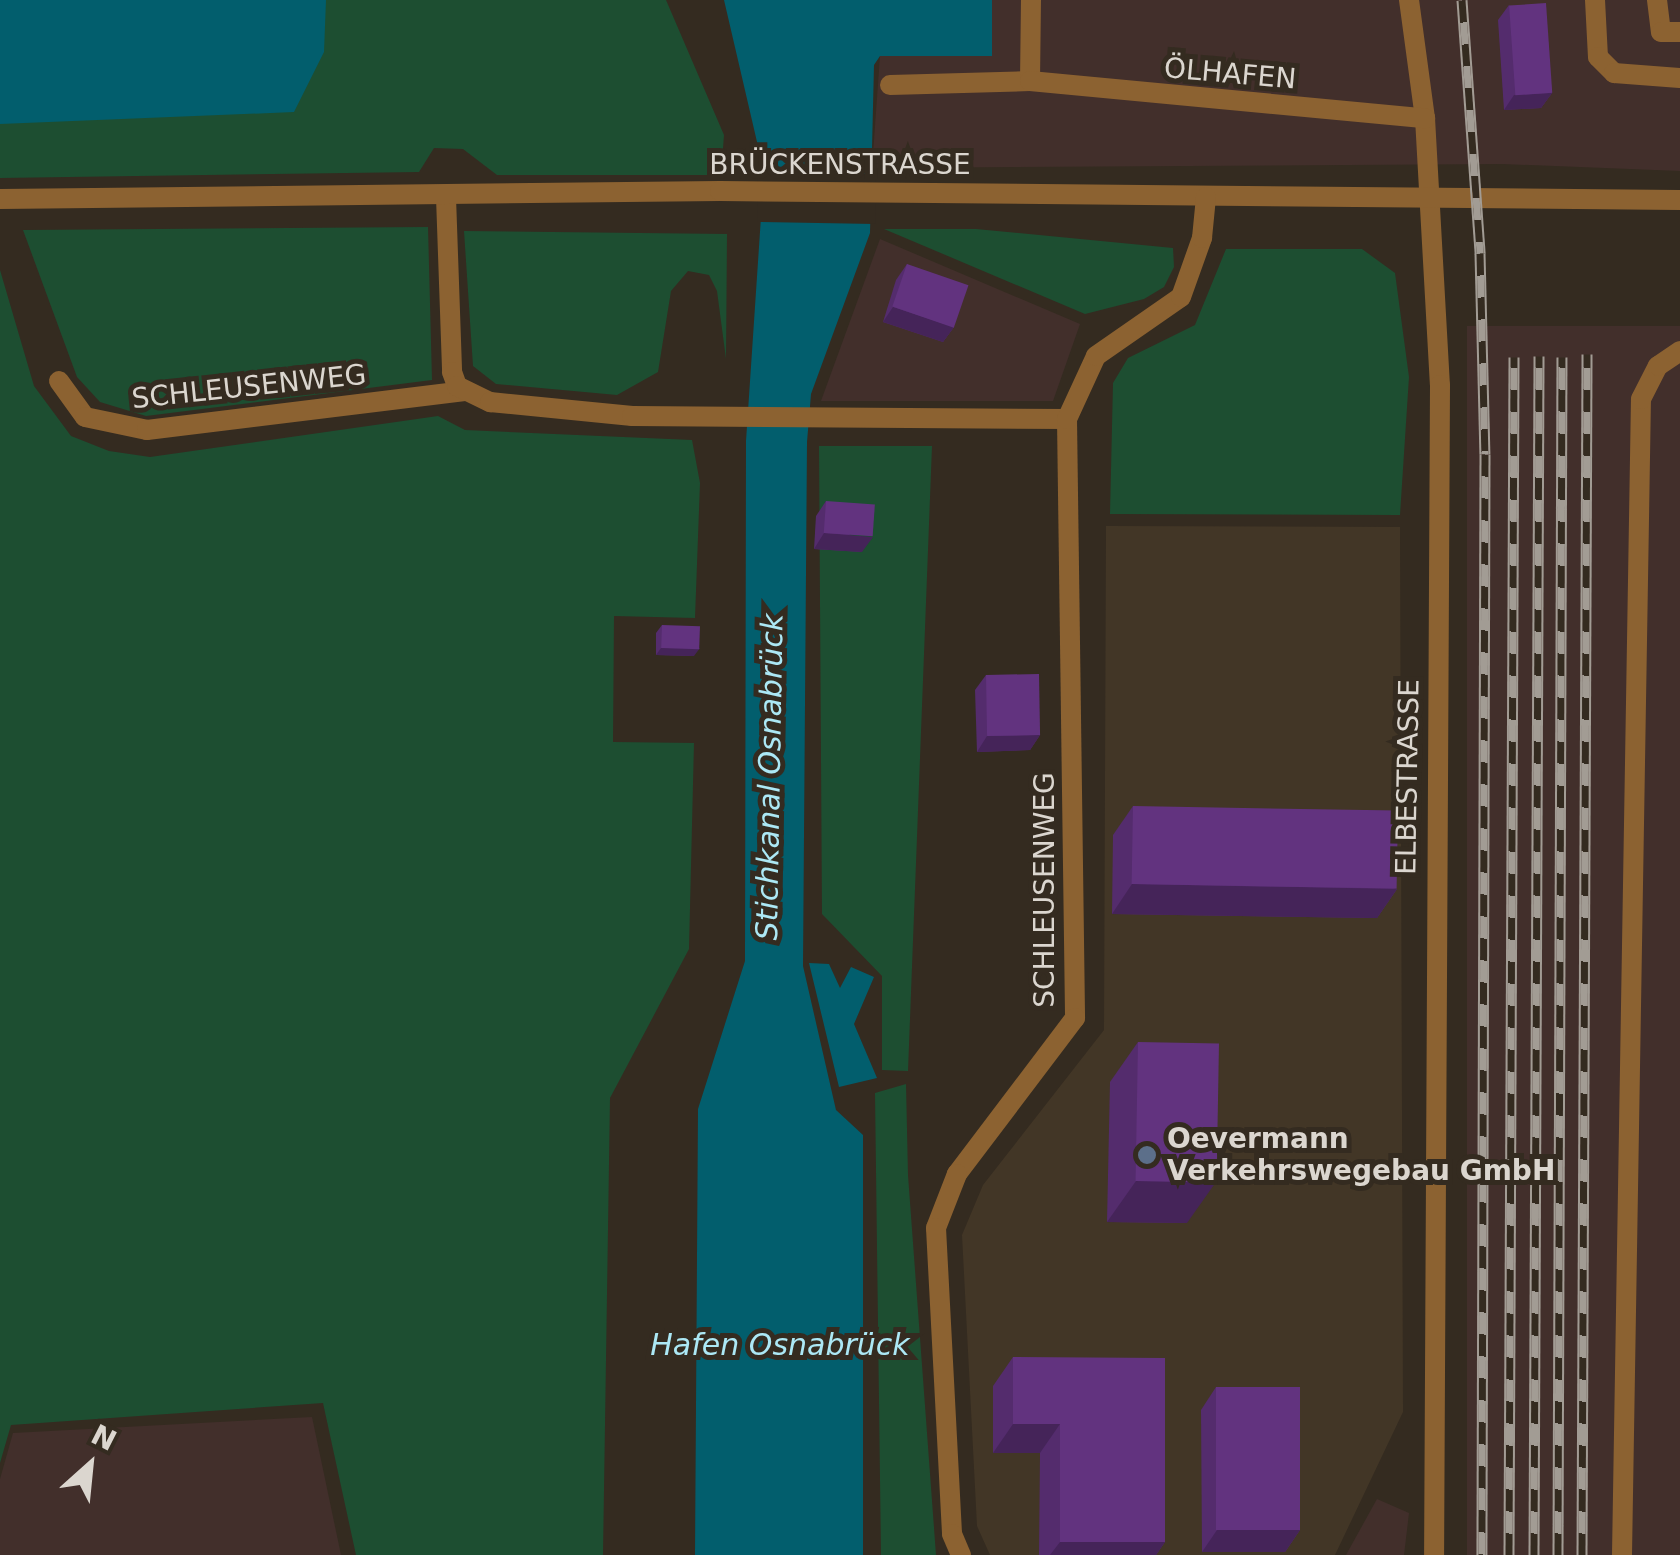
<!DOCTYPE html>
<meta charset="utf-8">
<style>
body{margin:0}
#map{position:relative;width:1680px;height:1555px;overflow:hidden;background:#342b20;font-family:"DejaVu Sans",sans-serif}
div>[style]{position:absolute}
.built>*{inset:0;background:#423626}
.industrial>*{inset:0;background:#422f2b;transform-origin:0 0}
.green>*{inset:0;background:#1d4e31}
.water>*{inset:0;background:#025e6d}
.pier>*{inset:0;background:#342b20;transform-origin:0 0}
.service>*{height:20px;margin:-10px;padding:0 10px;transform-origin:10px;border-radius:10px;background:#8c6231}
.minor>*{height:20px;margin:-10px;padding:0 10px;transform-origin:10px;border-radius:10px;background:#8c6231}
.rail>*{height:11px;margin-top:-5.5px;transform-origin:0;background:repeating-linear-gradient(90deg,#342b20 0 22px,#a29c94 0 44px);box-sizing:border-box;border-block:2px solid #a29c94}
.wall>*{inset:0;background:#542c6d}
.shaded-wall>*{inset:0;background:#452459}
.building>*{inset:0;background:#62337f;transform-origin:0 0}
.dots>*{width:28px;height:28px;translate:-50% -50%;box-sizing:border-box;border:5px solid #342b20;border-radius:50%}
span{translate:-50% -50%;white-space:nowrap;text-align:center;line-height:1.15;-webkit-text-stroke:10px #342b20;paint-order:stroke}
.street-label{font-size:28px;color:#dbd6cf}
.poi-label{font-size:28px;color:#dbd6cf;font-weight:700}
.left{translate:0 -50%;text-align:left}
.water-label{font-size:30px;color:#ace8f5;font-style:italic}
.north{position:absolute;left:40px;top:1415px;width:100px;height:100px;-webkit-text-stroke:8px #342b20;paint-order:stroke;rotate:27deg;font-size:28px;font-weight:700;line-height:40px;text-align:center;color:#dbd6cf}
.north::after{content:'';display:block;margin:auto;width:35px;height:45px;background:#dbd6cf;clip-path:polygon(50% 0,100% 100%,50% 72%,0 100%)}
</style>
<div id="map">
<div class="built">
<div style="clip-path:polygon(1106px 526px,1400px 527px,1403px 1412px,1335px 1555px,990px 1555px,977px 1526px,962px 1235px,983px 1185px,1104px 1030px)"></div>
</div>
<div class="industrial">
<div style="clip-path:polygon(992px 0,1680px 0,1680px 171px,1502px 164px,872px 168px,880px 56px,991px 55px)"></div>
<div style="clip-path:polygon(880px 239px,1080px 324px,1053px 401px,821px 401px)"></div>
<div style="left:1680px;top:326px;width:1229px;height:213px;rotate:90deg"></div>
<div style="clip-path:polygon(312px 1417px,341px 1555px,0 1555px,0 1479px,13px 1433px)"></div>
<div style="clip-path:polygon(1377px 1499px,1409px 1513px,1404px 1555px,1346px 1555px)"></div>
</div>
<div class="green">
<div style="clip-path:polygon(0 0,666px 0,724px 135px,721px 175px,497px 175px,463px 149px,434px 148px,419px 172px,0 178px)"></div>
<div style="clip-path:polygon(428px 227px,432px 380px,146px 416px,100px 402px,77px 377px,23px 230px)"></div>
<div style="clip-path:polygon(884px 229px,976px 229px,1173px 248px,1174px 267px,1164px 287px,1144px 299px,1085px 314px)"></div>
<div style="clip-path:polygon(464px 231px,727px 234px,726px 359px,717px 291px,709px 275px,688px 271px,671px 291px,658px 372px,617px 395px,496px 384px,473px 366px)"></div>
<div style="clip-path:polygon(1226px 249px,1362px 249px,1395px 273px,1409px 377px,1400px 515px,1110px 514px,1113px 383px,1128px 358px,1195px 325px)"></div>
<div style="clip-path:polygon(0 270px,34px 386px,71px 436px,109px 451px,150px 457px,438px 416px,465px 430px,692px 440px,700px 483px,695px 618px,614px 616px,613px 742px,694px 743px,689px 949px,610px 1098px,603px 1555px,356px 1555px,323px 1403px,11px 1425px,0 1463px)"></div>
<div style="clip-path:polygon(819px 446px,932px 446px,908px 1071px,882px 1070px,882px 976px,822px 914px)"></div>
<div style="clip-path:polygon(906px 1084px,908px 1175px,936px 1555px,881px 1555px,875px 1093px)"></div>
</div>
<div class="water">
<div style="clip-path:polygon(0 0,326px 0,324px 52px,294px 112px,0 124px)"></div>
<div style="clip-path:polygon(724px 0,992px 0,992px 56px,880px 56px,874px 65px,870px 233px,811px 394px,807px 442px,803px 966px,836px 1110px,863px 1135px,863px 1555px,695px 1555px,698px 1109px,745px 961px,746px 441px,764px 172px)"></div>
<div style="clip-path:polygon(809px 963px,829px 964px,840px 988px,851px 967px,874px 977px,854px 1024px,877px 1078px,839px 1087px)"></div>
</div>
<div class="pier">
<div style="left:876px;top:174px;width:50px;height:118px;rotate:91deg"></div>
</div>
<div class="service">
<div style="left:1595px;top:0;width:57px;rotate:87deg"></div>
<div style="left:1598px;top:57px;width:23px;rotate:45deg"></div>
<div style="left:1614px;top:73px;width:66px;rotate:4.3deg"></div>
<div style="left:1657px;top:0;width:32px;rotate:83deg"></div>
<div style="left:1661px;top:32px;width:19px"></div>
<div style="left:890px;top:85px;width:140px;rotate:-1.6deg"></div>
<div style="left:1030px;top:81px;width:81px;rotate:-89.3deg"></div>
<div style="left:59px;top:381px;width:44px;rotate:54.2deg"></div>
<div style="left:85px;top:417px;width:63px;rotate:11.8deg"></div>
<div style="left:147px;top:430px;width:320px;rotate:-7deg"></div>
<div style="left:1622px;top:1555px;width:1156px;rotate:-89.06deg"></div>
<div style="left:1641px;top:399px;width:37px;rotate:-63deg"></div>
<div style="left:1658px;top:366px;width:27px;rotate:-34deg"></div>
</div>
<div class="minor">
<div style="left:1409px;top:0;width:119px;rotate:82.3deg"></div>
<div style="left:1425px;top:118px;width:267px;rotate:86.8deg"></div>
<div style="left:1440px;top:385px;width:1170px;rotate:90.29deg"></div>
<div style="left:1030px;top:81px;width:397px;rotate:5.4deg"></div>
<div style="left:446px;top:197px;width:175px;rotate:88deg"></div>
<div style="left:452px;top:372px;width:15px;rotate:70deg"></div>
<div style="left:457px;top:386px;width:37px;rotate:26deg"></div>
<div style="left:490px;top:402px;width:143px;rotate:5.6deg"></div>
<div style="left:632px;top:416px;width:435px;rotate:0.4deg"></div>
<div style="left:1067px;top:419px;width:599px;rotate:89.23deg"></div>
<div style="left:1075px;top:1018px;width:196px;rotate:127.1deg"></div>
<div style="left:957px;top:1174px;width:58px;rotate:111.3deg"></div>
<div style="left:936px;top:1228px;width:306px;rotate:87deg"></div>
<div style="left:952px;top:1534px;width:23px;rotate:67deg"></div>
<div style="left:0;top:199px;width:720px;rotate:-0.64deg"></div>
<div style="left:720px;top:191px;width:960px;rotate:0.54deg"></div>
<div style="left:1067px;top:419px;width:69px;rotate:-65.3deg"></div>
<div style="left:1096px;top:356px;width:103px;rotate:-34.8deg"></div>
<div style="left:1181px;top:297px;width:63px;rotate:-70.4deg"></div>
<div style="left:1202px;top:238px;width:41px;rotate:-84.4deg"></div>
</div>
<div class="rail">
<div style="left:1462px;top:0;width:254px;rotate:85.9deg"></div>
<div style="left:1480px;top:253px;width:201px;rotate:88.6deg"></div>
<div style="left:1485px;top:454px;width:1101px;rotate:90.16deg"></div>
<div style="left:1509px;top:1555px;width:1198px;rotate:-89.76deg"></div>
<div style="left:1534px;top:1555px;width:1199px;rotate:-89.76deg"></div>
<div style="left:1558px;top:1555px;width:1198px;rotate:-89.81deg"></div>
<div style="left:1582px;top:1555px;width:1201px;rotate:-89.76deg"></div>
</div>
<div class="wall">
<div style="clip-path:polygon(1509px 5px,1552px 93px,1541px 108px,1504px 110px,1498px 20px)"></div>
<div style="clip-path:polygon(907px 264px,954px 327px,943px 342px,883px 322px,896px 280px)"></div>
<div style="clip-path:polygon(826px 501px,862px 552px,814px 549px,816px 516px)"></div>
<div style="clip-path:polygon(662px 625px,694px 656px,656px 655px,656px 633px)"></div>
<div style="clip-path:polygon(986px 675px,1040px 735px,1030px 750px,977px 752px,975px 690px)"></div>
<div style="clip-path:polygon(1133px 806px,1397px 889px,1377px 918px,1112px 914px,1113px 835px)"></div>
<div style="clip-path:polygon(1138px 1042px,1187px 1223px,1107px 1222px,1110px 1082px)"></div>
<div style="clip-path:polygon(1013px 1357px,1165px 1542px,1156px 1555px,1039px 1555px,1040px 1453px,993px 1453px,993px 1386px)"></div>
<div style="clip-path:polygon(1216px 1387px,1300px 1530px,1285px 1552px,1202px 1552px,1201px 1410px)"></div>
</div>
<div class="shaded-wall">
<div style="clip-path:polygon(1552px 93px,1541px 108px,1504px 110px,1514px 95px)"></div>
<div style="clip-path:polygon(893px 307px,954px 327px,943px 342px,883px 322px)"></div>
<div style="clip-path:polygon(824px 533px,873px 537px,862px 552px,814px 549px)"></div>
<div style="clip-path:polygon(661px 648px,700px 648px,694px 656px,656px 655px)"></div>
<div style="clip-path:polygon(1040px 735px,1030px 750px,977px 752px,987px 736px)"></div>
<div style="clip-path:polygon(1132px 884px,1397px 889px,1377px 918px,1112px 914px)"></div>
<div style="clip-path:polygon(1136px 1181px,1216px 1182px,1187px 1223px,1107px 1222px)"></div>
<div style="clip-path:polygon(1013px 1424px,1060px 1424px,1040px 1453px,993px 1453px)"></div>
<div style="clip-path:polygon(1217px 1530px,1300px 1530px,1285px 1552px,1202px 1552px)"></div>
<div style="clip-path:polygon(1060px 1542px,1165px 1542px,1156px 1555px,1050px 1555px)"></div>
</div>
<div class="building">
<div style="left:1546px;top:3px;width:90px;height:37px;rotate:86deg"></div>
<div style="left:907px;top:264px;width:65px;height:45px;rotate:19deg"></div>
<div style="left:826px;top:501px;width:49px;height:32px;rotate:4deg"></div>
<div style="left:662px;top:625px;width:38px;height:23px;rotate:2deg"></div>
<div style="left:1039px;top:674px;width:61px;height:53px;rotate:89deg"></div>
<div style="left:1133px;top:806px;width:265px;height:78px;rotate:1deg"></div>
<div style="left:1138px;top:1042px;width:81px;height:139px;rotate:1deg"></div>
<div style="clip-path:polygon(1013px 1357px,1165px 1358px,1165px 1542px,1060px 1542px,1060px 1424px,1013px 1424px)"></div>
<div style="left:1216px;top:1387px;width:84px;height:143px"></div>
</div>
<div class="dots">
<div style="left:1147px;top:1155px;background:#5c6f8a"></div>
</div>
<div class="street-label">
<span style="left:1230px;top:74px;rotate:5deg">ÖLHAFEN</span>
<span style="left:840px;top:165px">BRÜCKENSTRASSE</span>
<span style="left:249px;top:387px;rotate:-6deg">SCHLEUSENWEG</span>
<span style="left:1408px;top:777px;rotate:-89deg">ELBESTRASSE</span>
<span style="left:1045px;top:890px;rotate:-90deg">SCHLEUSENWEG</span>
</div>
<div class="poi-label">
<span class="left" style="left:1167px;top:1155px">Oevermann<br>Verkehrswegebau GmbH</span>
</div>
<div class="water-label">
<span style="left:770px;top:777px;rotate:-89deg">Stichkanal Osnabrück</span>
<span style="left:780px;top:1345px">Hafen Osnabrück</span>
</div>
<div class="north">N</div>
</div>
